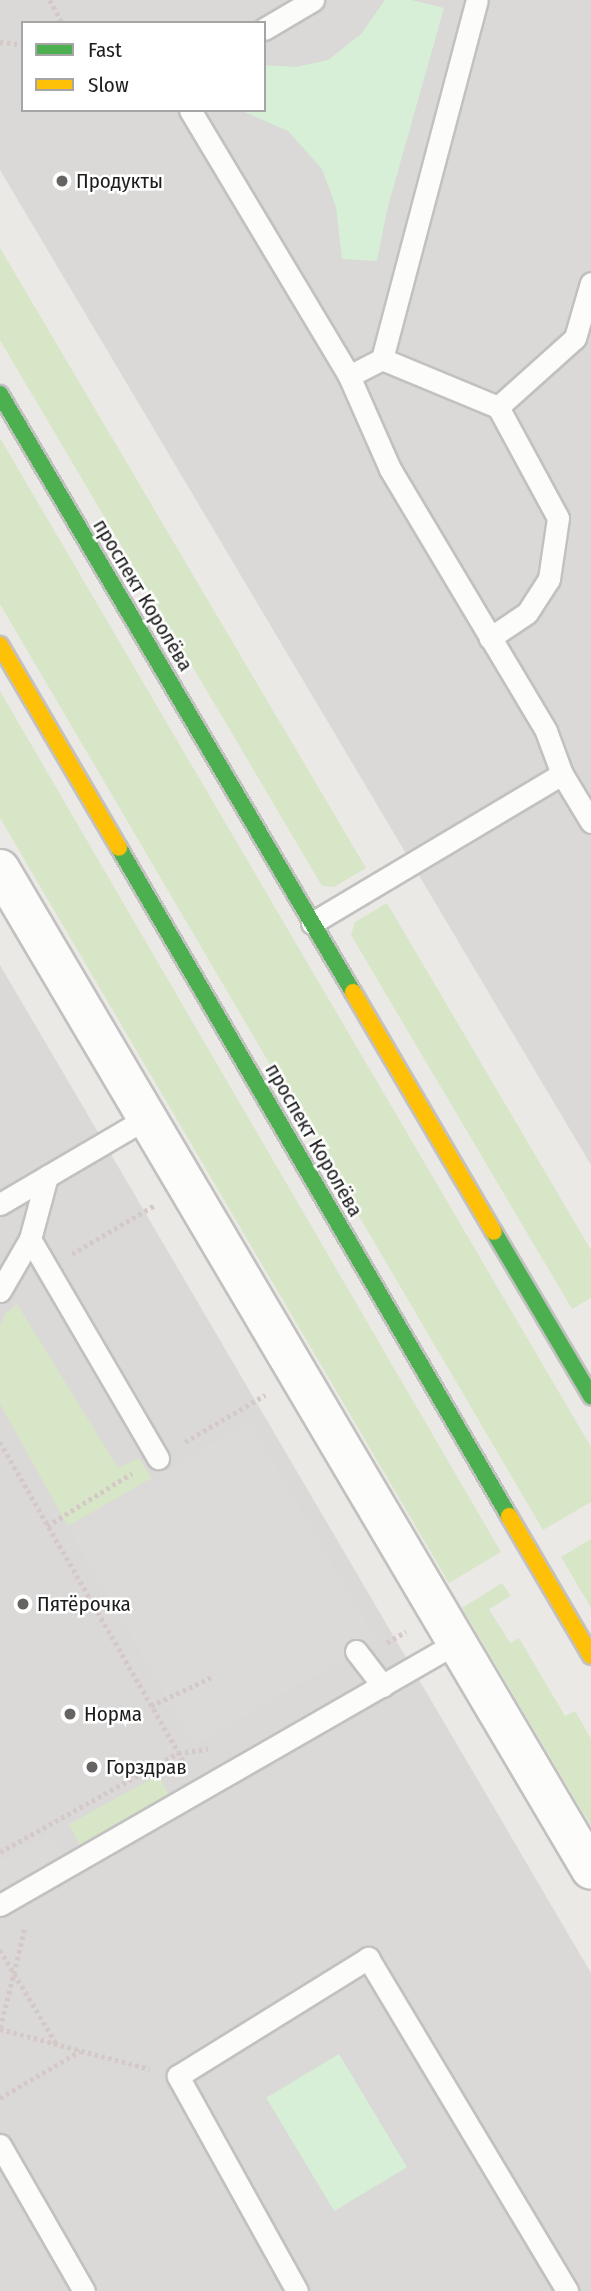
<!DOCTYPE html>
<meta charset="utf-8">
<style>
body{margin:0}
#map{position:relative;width:591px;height:2291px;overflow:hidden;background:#ebe9e6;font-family:"Fira Sans Condensed",sans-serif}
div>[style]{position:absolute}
.residential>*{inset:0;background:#dad9d7}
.grass>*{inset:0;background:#d7e6c7;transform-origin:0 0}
.park>*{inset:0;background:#d6efd6;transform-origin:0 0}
.parking>*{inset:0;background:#dbdad9;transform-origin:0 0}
.path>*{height:4.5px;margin-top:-2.25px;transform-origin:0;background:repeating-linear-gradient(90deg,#d4c9c7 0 3.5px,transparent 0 7px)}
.roads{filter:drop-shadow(2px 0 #c2c1c0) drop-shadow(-2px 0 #c2c1c0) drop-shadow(0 2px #c2c1c0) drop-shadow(0 -2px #c2c1c0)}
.lane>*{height:21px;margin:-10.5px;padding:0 10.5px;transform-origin:10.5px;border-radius:10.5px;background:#fcfcfb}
.street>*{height:38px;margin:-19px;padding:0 19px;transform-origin:19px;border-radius:19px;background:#fcfcfb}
.fast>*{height:16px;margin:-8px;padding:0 8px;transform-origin:8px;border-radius:8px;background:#4caf50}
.slow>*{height:16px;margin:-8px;padding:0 8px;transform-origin:8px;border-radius:8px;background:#ffc107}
.dots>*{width:19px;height:19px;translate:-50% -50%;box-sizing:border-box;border:4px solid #fff;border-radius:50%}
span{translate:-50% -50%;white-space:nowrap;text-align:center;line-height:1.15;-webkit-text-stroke:5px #fff;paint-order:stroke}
.poi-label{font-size:21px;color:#1d1d1d}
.left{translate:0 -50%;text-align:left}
.street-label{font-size:21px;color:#1d1d1d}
.legend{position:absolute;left:21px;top:21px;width:245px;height:91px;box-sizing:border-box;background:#fff;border:2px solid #a5a5a5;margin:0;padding:9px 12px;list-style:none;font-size:21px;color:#1d1d1d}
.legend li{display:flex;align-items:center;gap:14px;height:35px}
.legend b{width:35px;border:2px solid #a5a5a5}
</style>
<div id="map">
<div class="residential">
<div style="clip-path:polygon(evenodd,0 0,591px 0,591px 1165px,0 170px,0 0,23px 23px,264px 23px,264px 110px,23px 110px,23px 23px)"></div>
<div style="clip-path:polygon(0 965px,591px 1973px,591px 2291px,0 2291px)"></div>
</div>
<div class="grass">
<div style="clip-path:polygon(0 248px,366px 868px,334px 887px,322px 886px,0 340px)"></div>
<div style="clip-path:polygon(0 438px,591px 1447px,591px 1502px,543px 1530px,0 604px)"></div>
<div style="clip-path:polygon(0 691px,501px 1552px,449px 1583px,0 818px)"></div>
<div style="clip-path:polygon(387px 903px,591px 1250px,591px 1298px,572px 1309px,351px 935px,355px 922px)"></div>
<div style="clip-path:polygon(17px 1304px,118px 1468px,139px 1458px,152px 1478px,68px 1526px,0 1404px,0 1327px,5px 1314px)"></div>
<div style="clip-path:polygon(591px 1539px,591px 1608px,561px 1557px)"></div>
<div style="clip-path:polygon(502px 1583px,511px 1596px,489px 1609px,510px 1643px,519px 1638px,565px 1716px,575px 1711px,591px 1739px,591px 1826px,462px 1608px)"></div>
<div style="left:158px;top:1775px;width:26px;height:102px;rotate:61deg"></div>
</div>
<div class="park">
<div style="clip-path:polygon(385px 0,411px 0,444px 8px,387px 210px,377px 261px,342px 259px,336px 207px,322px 169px,288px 131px,240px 110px,264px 110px,264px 65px,296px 67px,328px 60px,361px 34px)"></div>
<div style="left:339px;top:2054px;width:132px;height:85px;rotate:59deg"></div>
</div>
<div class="parking">
<div style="left:250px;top:1422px;width:252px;height:210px;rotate:60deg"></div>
<div style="clip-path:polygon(50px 1833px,64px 1857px,0 1893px,0 1861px)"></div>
</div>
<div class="path">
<div style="left:50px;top:0;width:26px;rotate:62deg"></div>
<div style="left:0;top:42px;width:23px;rotate:7deg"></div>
<div style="left:72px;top:1254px;width:96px;rotate:-30.6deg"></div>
<div style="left:0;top:1442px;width:373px;rotate:60.1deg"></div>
<div style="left:185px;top:1442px;width:93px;rotate:-30.4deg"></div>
<div style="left:47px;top:1526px;width:100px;rotate:-31.9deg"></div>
<div style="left:387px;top:1643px;width:22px;rotate:-32deg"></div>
<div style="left:151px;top:1706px;width:68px;rotate:-25.4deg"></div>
<div style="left:123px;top:1763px;width:17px;rotate:57deg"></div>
<div style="left:0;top:1852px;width:204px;rotate:-29.1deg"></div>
<div style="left:178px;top:1753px;width:30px;rotate:-8deg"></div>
<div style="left:0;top:1950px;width:109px;rotate:58.9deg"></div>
<div style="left:0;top:2028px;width:104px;rotate:-76.1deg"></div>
<div style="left:0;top:2029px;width:155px;rotate:14.9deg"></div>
<div style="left:0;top:2098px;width:93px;rotate:-30.4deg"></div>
</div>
<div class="roads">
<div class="lane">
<div style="left:264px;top:29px;width:57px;rotate:-30.6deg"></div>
<div style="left:190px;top:110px;width:310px;rotate:59.1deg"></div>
<div style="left:349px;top:376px;width:102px;rotate:66.2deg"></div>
<div style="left:390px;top:469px;width:305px;rotate:59.2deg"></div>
<div style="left:546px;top:731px;width:46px;rotate:69.6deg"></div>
<div style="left:382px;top:359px;width:126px;rotate:22.5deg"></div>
<div style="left:498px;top:407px;width:126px;rotate:61.6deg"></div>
<div style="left:558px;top:518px;width:62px;rotate:98.4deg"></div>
<div style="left:549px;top:579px;width:40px;rotate:122.9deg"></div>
<div style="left:527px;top:613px;width:45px;rotate:146deg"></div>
<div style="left:349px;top:376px;width:37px;rotate:-27deg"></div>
<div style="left:382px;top:359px;width:371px;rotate:-75.2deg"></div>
<div style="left:498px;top:407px;width:103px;rotate:-41.9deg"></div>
<div style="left:575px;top:338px;width:57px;rotate:-73.8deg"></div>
<div style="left:312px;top:923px;width:291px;rotate:-30.8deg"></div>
<div style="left:562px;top:774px;width:56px;rotate:58.9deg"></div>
<div style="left:0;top:1204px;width:172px;rotate:-30.4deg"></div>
<div style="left:30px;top:1239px;width:254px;rotate:59.7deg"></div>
<div style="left:0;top:1291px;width:60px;rotate:-60deg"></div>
<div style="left:30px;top:1239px;width:65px;rotate:-74.9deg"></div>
<div style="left:356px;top:1651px;width:44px;rotate:52.4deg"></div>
<div style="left:0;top:1905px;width:526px;rotate:-29.88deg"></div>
<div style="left:0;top:2145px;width:168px;rotate:60.1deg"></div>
<div style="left:297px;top:2291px;width:246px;rotate:-119deg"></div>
<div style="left:178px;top:2076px;width:224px;rotate:-31.8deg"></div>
<div style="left:368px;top:1958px;width:388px;rotate:59.1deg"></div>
</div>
<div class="street">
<div style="left:0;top:869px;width:1162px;rotate:59.44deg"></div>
</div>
<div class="fast">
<div style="left:0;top:394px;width:694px;rotate:59.45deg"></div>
<div style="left:119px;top:848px;width:774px;rotate:59.72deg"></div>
<div style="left:494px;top:1232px;width:191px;rotate:59.4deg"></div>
</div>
<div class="slow">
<div style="left:0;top:645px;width:235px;rotate:59.6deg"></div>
<div style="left:353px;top:992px;width:278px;rotate:59.6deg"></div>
<div style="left:509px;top:1516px;width:162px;rotate:59.6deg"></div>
</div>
</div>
<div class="dots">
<div style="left:62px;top:181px;background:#656463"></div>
<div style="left:23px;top:1604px;background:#656463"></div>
<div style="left:70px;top:1714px;background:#656463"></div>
<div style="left:92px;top:1767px;background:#656463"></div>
</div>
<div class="poi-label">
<span class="left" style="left:76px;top:181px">Продукты</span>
<span class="left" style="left:37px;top:1604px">Пятёрочка</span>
<span class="left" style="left:84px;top:1714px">Норма</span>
<span class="left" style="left:106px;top:1767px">Горздрав</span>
</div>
<div class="street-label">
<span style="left:143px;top:595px;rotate:59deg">проспект Королёва</span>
<span style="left:314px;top:1140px;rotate:60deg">проспект Королёва</span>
</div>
<ul class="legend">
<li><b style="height:9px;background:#4caf50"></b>Fast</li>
<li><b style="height:9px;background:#ffc107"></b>Slow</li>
</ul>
</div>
